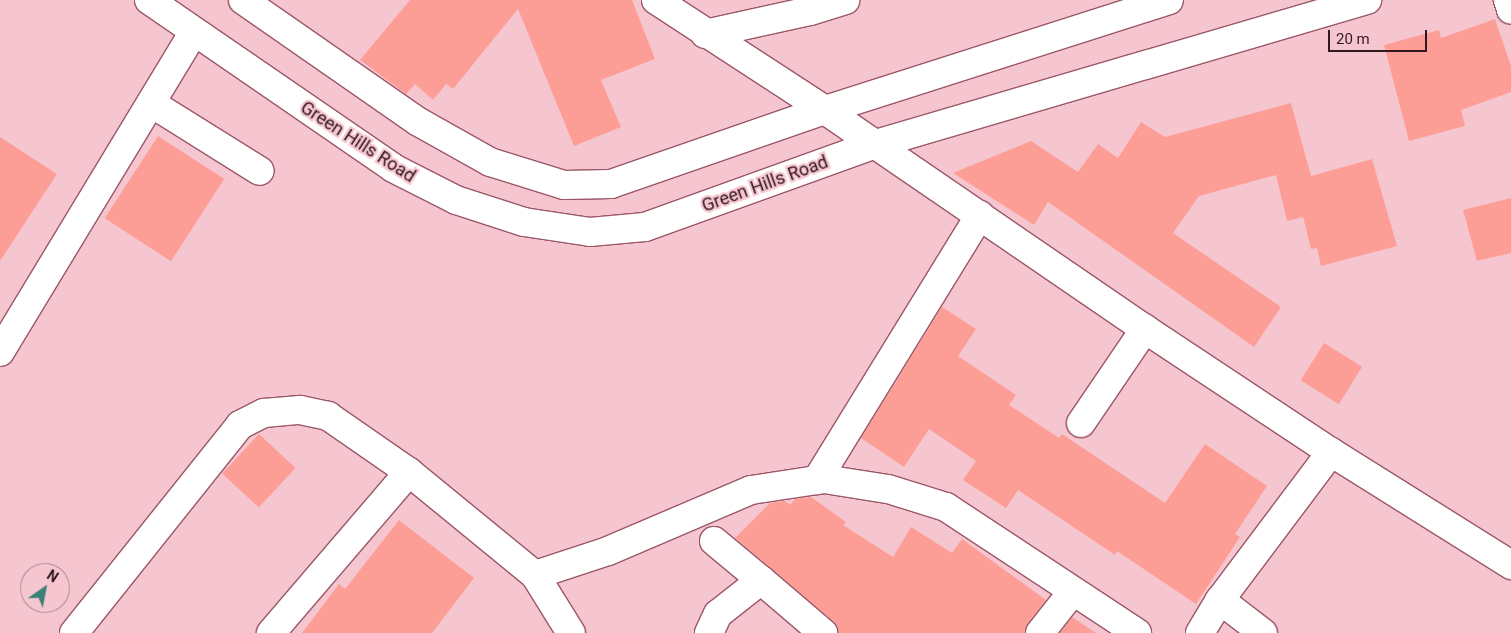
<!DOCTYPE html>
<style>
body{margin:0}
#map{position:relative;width:1511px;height:633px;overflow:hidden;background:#f6c6d0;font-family:Roboto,sans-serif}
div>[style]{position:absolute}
.building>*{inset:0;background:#fc9e96;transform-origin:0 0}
.roads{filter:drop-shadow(1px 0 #9b5767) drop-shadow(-1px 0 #9b5767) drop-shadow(0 1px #9b5767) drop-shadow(0 -1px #9b5767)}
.minor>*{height:28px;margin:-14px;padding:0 14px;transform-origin:14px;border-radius:14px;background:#fff}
.tertiary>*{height:28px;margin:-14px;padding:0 14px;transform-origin:14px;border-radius:14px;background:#fff}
span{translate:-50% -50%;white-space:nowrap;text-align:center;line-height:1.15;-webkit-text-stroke:4.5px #f6c6d0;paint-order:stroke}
.street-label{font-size:18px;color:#33171e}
.north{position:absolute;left:20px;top:563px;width:50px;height:50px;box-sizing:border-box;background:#f6c6d0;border:1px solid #a88089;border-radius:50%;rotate:33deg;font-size:14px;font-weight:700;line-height:20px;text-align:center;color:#33171e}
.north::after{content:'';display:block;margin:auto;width:18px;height:22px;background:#3b8178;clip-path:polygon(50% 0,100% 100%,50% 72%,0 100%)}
.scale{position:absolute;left:1328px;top:30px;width:99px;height:22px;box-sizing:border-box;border:2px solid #33171e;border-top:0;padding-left:6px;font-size:15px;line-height:18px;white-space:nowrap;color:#33171e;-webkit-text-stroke:4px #f6c6d0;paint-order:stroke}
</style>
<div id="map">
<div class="building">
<div style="clip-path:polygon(410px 0,632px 0,655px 59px,601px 80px,621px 127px,574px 146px,518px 9px,453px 89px,446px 84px,433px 100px,415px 84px,406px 94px,360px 60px)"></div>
<div style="clip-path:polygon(1495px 19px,1511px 66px,1511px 92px,1461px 110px,1465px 126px,1409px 141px,1384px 45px,1439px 30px,1441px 38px)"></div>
<div style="clip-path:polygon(1291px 103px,1311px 176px,1372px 159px,1397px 246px,1321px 266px,1317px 248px,1311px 249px,1303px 217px,1287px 221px,1276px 175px,1199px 196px,1173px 233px,1281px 307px,1254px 347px,1048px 202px,1034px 225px,953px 173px,1031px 141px,1078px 172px,1098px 144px,1118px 158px,1141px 122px,1165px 137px)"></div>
<div style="left:158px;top:136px;width:79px;height:98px;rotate:33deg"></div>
<div style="clip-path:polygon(0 137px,57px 174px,0 261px)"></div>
<div style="clip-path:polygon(1511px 198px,1511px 253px,1477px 261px,1463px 210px)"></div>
<div style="clip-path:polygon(942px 307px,976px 329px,958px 356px,1016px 395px,1009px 405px,1059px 438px,1062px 434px,1165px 503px,1205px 444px,1267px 486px,1235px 534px,1240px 537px,1196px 604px,1117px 551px,1115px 555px,1018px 490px,1006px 508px,963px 480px,976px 461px,929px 429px,904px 467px,861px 438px)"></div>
<div style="left:1324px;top:343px;width:45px;height:44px;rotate:32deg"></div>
<div style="left:259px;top:434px;width:50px;height:54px;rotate:43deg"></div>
<div style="clip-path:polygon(811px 497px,846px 522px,843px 525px,893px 557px,911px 527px,952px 553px,962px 539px,1046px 600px,1028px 623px,1025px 633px,838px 633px,833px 621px,735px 538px,770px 503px,785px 501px,790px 505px,795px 499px)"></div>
<div style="clip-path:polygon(399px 520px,474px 578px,432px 633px,302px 633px,339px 584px,345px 589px)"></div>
<div style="clip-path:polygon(1072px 617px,1096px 633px,1060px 633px)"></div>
</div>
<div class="roads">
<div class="minor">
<div style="left:656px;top:0;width:202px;rotate:33.1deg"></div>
<div style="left:825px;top:110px;width:361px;rotate:-17.7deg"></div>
<div style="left:1508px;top:0;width:10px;rotate:73deg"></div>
<div style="left:705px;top:34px;width:107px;rotate:-12.4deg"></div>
<div style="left:810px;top:11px;width:37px;rotate:-17deg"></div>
<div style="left:151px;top:103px;width:128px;rotate:32deg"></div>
<div style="left:876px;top:144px;width:512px;rotate:-16.35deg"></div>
<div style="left:0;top:352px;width:374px;rotate:-58.8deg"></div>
<div style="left:1081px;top:423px;width:114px;rotate:-55.8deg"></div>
<div style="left:817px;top:480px;width:311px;rotate:-58.4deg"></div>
<div style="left:714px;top:541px;width:61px;rotate:39.7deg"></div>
<div style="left:535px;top:575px;width:68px;rotate:58.2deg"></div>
<div style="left:1220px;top:600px;width:54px;rotate:37.5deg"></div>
<div style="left:74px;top:633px;width:266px;rotate:-51.4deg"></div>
<div style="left:240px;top:425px;width:27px;rotate:-27deg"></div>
<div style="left:264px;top:413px;width:36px;rotate:-5deg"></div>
<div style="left:300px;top:410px;width:29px;rotate:12deg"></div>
<div style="left:328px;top:416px;width:98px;rotate:34.7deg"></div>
<div style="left:409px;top:472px;width:163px;rotate:39.3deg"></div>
<div style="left:535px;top:575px;width:77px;rotate:-18.2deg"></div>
<div style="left:608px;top:551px;width:155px;rotate:-23.1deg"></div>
<div style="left:751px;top:490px;width:74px;rotate:-8.6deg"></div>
<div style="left:824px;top:479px;width:65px;rotate:8.9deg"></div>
<div style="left:888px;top:489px;width:61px;rotate:17.2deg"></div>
<div style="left:946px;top:507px;width:229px;rotate:33.4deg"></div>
<div style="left:271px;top:633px;width:212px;rotate:-49.4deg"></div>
<div style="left:709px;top:633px;width:21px;rotate:-65deg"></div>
<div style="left:718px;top:614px;width:55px;rotate:-38.3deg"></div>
<div style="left:761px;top:580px;width:82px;rotate:40.5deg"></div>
<div style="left:1040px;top:633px;width:53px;rotate:-51.8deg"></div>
<div style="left:1200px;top:633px;width:39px;rotate:-59deg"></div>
<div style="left:1220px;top:600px;width:185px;rotate:-53.1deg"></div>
</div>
<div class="tertiary">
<div style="left:149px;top:0;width:296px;rotate:34.5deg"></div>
<div style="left:393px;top:168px;width:71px;rotate:26.9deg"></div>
<div style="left:456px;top:200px;width:71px;rotate:17.9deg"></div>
<div style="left:524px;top:222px;width:67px;rotate:8.6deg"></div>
<div style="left:590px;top:232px;width:55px;rotate:-5.2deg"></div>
<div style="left:645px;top:227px;width:245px;rotate:-19.8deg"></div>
<div style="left:243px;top:0;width:212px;rotate:34.8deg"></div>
<div style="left:417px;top:121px;width:84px;rotate:29.3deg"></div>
<div style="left:490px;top:162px;width:77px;rotate:17.3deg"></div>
<div style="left:564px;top:185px;width:47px;rotate:-1.2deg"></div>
<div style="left:611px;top:184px;width:226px;rotate:-19.1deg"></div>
<div style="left:825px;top:110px;width:388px;rotate:34.4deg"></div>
<div style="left:1145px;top:329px;width:223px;rotate:33.5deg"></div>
<div style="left:1331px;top:452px;width:213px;rotate:32.1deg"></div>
</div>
</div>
<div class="street-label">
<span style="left:358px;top:142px;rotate:33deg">Green Hills Road</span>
<span style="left:765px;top:184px;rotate:-20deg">Green Hills Road</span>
</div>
<div class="north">N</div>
<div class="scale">20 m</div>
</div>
